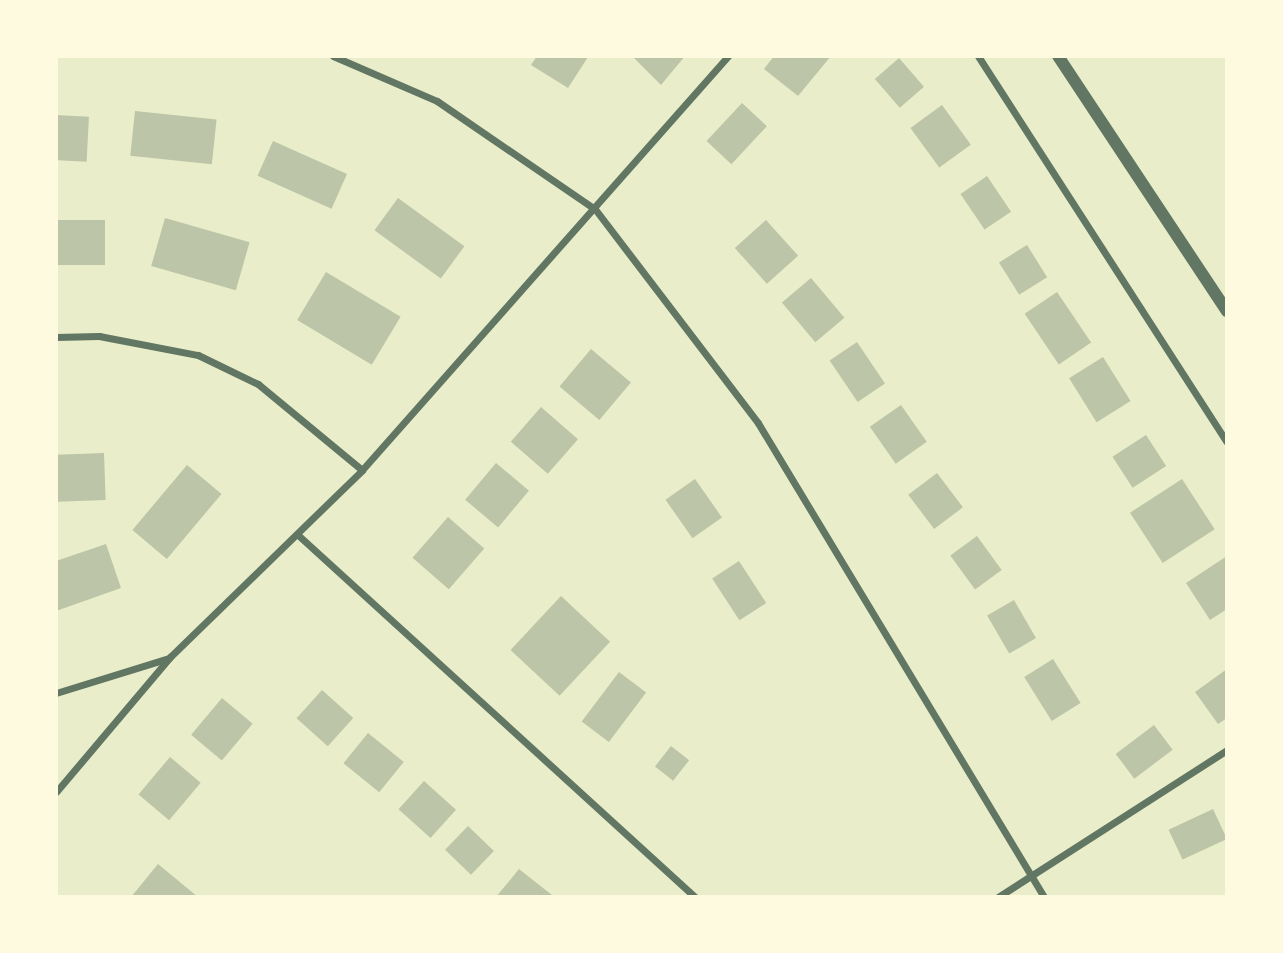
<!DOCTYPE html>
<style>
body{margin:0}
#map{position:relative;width:1283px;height:953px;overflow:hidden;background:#e9edc9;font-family:Arial,sans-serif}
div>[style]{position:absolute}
.building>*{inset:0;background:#bcc5a7;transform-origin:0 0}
.minor>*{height:7px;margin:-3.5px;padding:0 3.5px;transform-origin:3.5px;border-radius:3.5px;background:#617663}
.tertiary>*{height:12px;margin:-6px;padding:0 6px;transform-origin:6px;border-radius:6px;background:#617663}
span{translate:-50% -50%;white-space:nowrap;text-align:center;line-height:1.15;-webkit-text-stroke:5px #fefae0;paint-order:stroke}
.frame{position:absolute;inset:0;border:58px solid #fefae0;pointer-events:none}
</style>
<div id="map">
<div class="building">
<div style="clip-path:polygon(537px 56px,586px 56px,588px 57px,568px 88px,531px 65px)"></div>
<div style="clip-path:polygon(632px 56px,685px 56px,661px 85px)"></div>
<div style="clip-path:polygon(774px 56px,831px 56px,798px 96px,764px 69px)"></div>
<div style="left:899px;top:58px;width:38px;height:32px;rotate:49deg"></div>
<div style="left:742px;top:103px;width:34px;height:52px;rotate:43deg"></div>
<div style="left:942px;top:105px;width:49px;height:39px;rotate:54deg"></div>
<div style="left:135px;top:111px;width:82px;height:45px;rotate:6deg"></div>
<div style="left:56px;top:115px;width:33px;height:45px;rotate:3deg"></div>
<div style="left:273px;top:141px;width:81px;height:38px;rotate:24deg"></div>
<div style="left:987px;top:176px;width:43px;height:32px;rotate:56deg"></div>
<div style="left:398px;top:198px;width:82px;height:40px;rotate:36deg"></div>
<div style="left:165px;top:218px;width:88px;height:50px;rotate:16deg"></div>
<div style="left:56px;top:220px;width:49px;height:45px"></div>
<div style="left:766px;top:220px;width:48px;height:42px;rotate:48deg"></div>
<div style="left:1027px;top:245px;width:38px;height:33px;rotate:58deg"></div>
<div style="left:326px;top:272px;width:87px;height:56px;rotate:31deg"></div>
<div style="left:811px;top:278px;width:52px;height:38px;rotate:50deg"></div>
<div style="left:1057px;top:292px;width:61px;height:39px;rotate:56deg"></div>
<div style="left:857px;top:342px;width:50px;height:33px;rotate:56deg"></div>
<div style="left:591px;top:349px;width:52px;height:49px;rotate:40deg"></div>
<div style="left:1103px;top:357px;width:52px;height:40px;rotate:58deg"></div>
<div style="left:901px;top:405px;width:45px;height:38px;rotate:55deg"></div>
<div style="left:541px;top:407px;width:49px;height:46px;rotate:41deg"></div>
<div style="left:1146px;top:435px;width:37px;height:40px;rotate:57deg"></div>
<div style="left:104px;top:453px;width:47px;height:48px;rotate:88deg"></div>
<div style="left:496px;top:463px;width:43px;height:48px;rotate:40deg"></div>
<div style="left:187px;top:465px;width:45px;height:85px;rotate:40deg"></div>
<div style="left:937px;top:473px;width:43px;height:36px;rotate:53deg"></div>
<div style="left:695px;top:479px;width:47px;height:36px;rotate:55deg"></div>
<div style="left:1182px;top:479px;width:60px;height:62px;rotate:57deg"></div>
<div style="left:448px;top:517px;width:48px;height:54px;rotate:41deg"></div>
<div style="left:977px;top:536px;width:42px;height:33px;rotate:54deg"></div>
<div style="clip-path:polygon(106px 544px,121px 588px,56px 611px,56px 561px)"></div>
<div style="clip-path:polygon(1227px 556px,1227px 609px,1210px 620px,1186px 583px)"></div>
<div style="left:739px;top:561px;width:50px;height:32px;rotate:57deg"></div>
<div style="left:561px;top:596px;width:67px;height:74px;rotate:43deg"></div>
<div style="left:1014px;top:600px;width:44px;height:31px;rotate:60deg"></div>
<div style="left:1053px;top:659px;width:52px;height:34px;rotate:58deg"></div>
<div style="clip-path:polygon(1227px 669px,1227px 718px,1218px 724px,1195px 692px)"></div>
<div style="left:619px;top:672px;width:34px;height:62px;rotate:37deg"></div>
<div style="left:322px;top:690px;width:42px;height:38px;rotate:42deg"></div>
<div style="left:222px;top:698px;width:40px;height:48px;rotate:40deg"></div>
<div style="left:1154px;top:725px;width:31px;height:48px;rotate:53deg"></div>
<div style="left:368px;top:733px;width:46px;height:39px;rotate:39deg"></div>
<div style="left:671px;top:746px;width:23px;height:26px;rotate:38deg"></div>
<div style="left:170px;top:757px;width:40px;height:49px;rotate:40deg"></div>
<div style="left:424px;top:781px;width:43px;height:38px;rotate:42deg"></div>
<div style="left:1213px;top:809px;width:33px;height:49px;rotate:65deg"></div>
<div style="left:468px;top:826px;width:36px;height:33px;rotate:44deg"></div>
<div style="clip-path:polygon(158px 864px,198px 897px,131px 897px)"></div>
<div style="clip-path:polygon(519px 869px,552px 895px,550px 897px,496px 897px)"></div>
</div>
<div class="minor">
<div style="left:333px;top:56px;width:113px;rotate:23.4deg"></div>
<div style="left:437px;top:101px;width:191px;rotate:34.4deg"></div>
<div style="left:595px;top:209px;width:269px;rotate:52.7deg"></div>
<div style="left:758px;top:423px;width:554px;rotate:58.89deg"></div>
<div style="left:978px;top:56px;width:459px;rotate:57.2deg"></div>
<div style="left:56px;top:337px;width:43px;rotate:-1.3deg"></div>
<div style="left:99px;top:336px;width:101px;rotate:10.9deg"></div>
<div style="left:198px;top:355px;width:67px;rotate:25.8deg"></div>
<div style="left:258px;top:384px;width:135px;rotate:39.6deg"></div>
<div style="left:298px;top:535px;width:537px;rotate:42.36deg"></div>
<div style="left:56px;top:693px;width:118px;rotate:-17.2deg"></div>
<div style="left:56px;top:792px;width:177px;rotate:-49.8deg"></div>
<div style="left:170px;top:657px;width:268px;rotate:-44.2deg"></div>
<div style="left:362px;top:470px;width:553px;rotate:-48.52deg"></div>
<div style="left:998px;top:897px;width:272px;rotate:-32.7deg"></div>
</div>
<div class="tertiary">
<div style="left:1058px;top:56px;width:306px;rotate:56.5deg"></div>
</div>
<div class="frame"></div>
</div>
